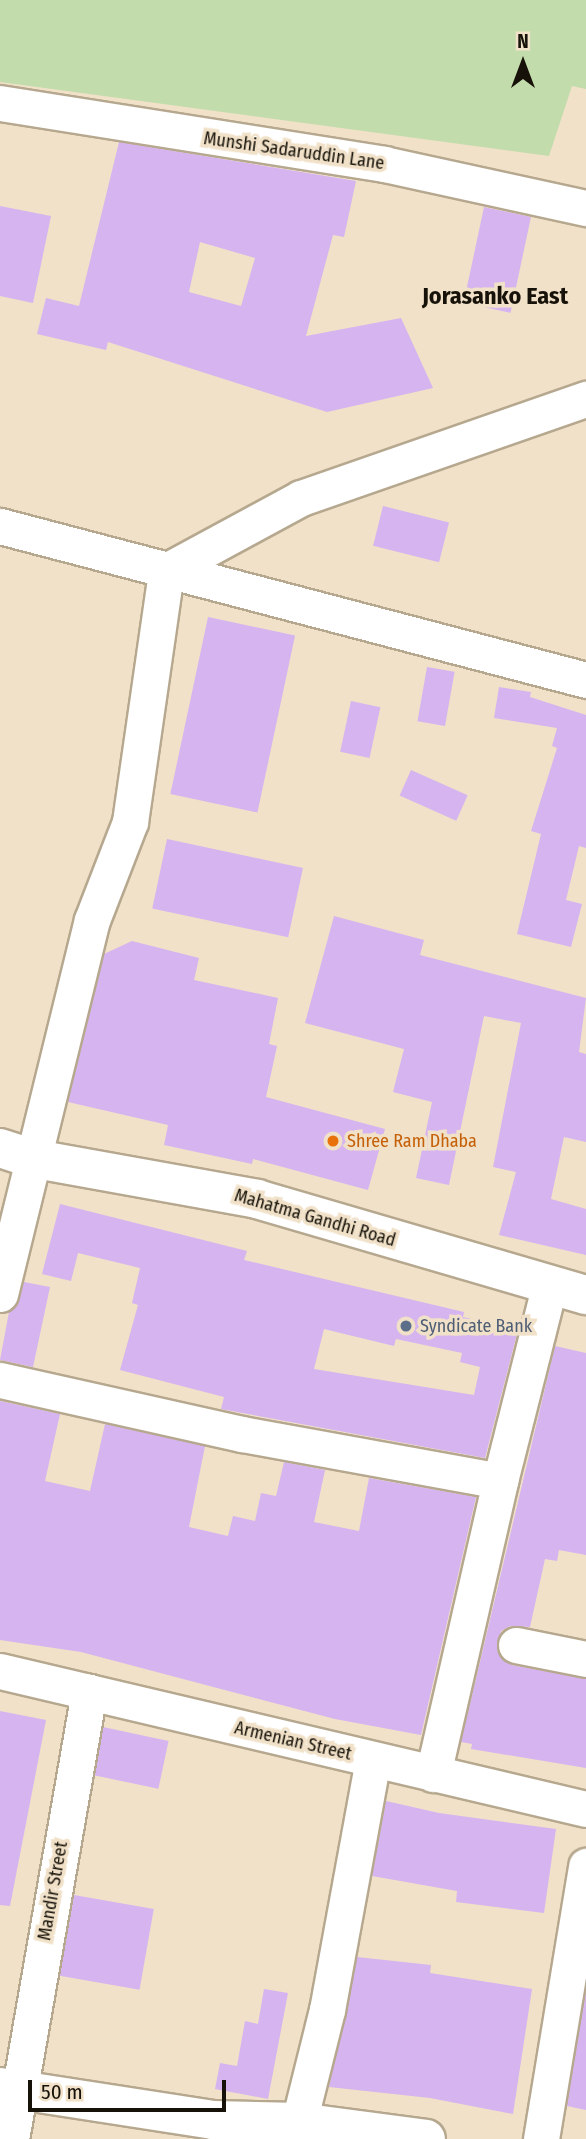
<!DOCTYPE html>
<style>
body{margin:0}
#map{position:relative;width:586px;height:2139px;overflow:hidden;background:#f0e1c8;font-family:"Fira Sans Condensed",sans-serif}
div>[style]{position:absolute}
.green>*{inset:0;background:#c3dcac}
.building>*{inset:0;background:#d6b4f0;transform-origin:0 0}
.roads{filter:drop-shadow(2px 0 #b6a88f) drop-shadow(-2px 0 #b6a88f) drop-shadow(0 2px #b6a88f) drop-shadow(0 -2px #b6a88f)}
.minor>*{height:35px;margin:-17.5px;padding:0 17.5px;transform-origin:17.5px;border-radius:17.5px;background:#fff}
.major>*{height:38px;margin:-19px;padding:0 19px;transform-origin:19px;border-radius:19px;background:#fff}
.dots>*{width:19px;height:19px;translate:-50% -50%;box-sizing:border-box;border:4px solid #f0e1c8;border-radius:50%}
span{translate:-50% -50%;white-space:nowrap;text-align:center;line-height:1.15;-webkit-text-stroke:7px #f0e1c8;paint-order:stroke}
.street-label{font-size:18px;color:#171209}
.food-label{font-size:18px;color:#c56008}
.left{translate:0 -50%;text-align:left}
.service-label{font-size:18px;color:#4e5e75}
.district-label{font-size:24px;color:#171209;font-weight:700}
.north{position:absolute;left:488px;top:28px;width:70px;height:70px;-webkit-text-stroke:5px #f0e1c8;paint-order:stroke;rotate:0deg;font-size:19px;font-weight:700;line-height:28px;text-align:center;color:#171209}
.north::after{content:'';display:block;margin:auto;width:24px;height:32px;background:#171209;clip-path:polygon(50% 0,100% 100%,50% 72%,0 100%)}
.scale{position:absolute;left:28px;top:2080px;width:198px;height:32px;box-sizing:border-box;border:4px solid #171209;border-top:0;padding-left:9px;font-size:21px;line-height:24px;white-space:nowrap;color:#171209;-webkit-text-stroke:5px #f0e1c8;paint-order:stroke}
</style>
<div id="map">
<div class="green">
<div style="clip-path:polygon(0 0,586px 0,586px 89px,572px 86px,549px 156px,0 82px)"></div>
</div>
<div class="building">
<div style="clip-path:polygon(evenodd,119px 142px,356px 181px,344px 237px,333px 235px,306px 336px,401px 318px,433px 388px,327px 412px,108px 342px,106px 350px,37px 334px,46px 298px,79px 306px,119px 142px,200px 242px,255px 258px,241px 306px,189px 292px,200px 242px)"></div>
<div style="clip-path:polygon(0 206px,51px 216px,33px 303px,0 296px)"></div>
<div style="left:484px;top:207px;width:48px;height:98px;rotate:12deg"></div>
<div style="left:383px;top:506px;width:68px;height:41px;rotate:14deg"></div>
<div style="left:208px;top:617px;width:89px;height:181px;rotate:12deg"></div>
<div style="left:427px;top:667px;width:28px;height:55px;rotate:10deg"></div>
<div style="clip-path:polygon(499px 687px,531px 692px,530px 697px,586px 715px,586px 848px,579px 846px,566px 900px,582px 904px,571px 947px,517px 934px,541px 834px,531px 831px,557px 748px,552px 746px,557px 728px,494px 718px)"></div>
<div style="left:351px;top:701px;width:30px;height:52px;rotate:12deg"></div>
<div style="left:411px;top:770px;width:62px;height:28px;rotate:24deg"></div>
<div style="left:167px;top:839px;width:139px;height:71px;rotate:12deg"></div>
<div style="clip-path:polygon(334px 916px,424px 940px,420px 955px,586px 998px,579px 1052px,586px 1054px,586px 1142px,564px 1137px,551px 1199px,586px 1209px,586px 1255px,499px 1235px,516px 1172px,493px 1167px,521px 1023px,484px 1016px,449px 1185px,416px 1178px,432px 1102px,393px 1092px,404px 1049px,305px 1023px)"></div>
<div style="clip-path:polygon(132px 941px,199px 958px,194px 980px,278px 998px,269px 1044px,277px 1046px,266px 1097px,385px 1129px,368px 1190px,253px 1159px,252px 1164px,164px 1145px,168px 1125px,68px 1102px,104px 954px)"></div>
<div style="clip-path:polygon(evenodd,60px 1204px,247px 1251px,244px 1260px,464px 1312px,463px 1317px,518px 1330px,485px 1458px,221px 1409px,224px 1397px,120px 1370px,138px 1305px,132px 1303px,140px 1268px,78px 1253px,71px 1281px,42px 1274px,60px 1204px,324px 1329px,394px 1346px,396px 1339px,462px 1353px,460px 1362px,480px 1367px,474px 1395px,314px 1369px,324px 1329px)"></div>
<div style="clip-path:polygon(24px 1282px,50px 1287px,33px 1367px,0 1360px,9px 1312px,19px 1299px)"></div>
<div style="clip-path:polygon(555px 1346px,586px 1353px,586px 1555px,559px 1550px,557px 1561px,545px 1559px,530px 1627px,510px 1626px,501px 1631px,497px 1651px,512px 1665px,586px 1679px,586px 1768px,471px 1749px,472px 1744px,461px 1742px)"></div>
<div style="clip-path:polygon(0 1401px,60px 1414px,45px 1481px,90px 1491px,105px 1424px,205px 1446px,189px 1527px,228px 1536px,233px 1516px,255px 1521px,261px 1493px,276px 1496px,284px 1462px,325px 1470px,314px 1522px,359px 1531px,369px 1478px,476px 1497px,421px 1735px,335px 1719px,81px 1652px,0 1640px)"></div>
<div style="clip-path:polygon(0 1711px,46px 1720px,10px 1906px,0 1905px)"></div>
<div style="left:103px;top:1727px;width:67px;height:49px;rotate:12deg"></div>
<div style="clip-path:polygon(386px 1801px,439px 1813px,556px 1829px,544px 1913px,456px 1902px,457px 1891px,372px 1876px)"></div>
<div style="left:74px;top:1895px;width:81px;height:82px;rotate:10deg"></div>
<div style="clip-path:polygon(357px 1957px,431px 1965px,430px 1973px,532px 1989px,513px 2114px,430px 2098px,329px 2087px)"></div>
<div style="clip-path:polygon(264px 1989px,288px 1993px,268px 2099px,215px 2089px,220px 2063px,237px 2066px,245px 2021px,258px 2024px)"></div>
<div style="clip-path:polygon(586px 1990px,586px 2110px,567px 2106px)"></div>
</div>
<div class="roads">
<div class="minor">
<div style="left:0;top:103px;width:389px;rotate:9deg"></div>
<div style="left:384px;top:164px;width:207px;rotate:12.3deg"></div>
<div style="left:0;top:526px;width:606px;rotate:14.72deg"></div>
<div style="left:0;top:1294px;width:385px;rotate:-76.2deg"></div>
<div style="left:92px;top:920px;width:105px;rotate:-68.8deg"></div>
<div style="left:130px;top:822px;width:254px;rotate:-81.8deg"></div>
<div style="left:166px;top:571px;width:153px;rotate:-28.4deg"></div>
<div style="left:301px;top:498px;width:302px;rotate:-19.2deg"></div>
<div style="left:0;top:1380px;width:248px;rotate:12.6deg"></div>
<div style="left:242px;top:1434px;width:262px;rotate:10.3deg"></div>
<div style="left:500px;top:1481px;width:203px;rotate:-75.8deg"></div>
<div style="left:516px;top:1645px;width:71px;rotate:11.3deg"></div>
<div style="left:0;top:1671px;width:602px;rotate:13.25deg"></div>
<div style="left:433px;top:1774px;width:301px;rotate:-77.1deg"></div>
<div style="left:299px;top:2122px;width:115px;rotate:-76deg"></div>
<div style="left:327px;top:2010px;width:254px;rotate:-79.6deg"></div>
<div style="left:11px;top:2139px;width:454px;rotate:-80.1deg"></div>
<div style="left:541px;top:2139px;width:277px;rotate:-80.6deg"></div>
</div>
<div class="major">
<div style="left:0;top:1148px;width:32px;rotate:18deg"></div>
<div style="left:30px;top:1158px;width:231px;rotate:10.2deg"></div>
<div style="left:257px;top:1199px;width:343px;rotate:16.3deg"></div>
<div style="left:0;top:2087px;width:216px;rotate:8.8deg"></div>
<div style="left:213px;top:2120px;width:86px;rotate:1.3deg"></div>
<div style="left:299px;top:2122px;width:128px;rotate:7.6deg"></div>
</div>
</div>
<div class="dots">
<div style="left:333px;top:1141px;background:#e8710a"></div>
<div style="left:406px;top:1326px;background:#5c6f8a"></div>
</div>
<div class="street-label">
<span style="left:294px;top:151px;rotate:8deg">Munshi Sadaruddin Lane</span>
<span style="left:315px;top:1218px;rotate:16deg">Mahatma Gandhi Road</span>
<span style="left:293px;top:1741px;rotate:13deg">Armenian Street</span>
<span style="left:53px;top:1891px;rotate:-80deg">Mandir Street</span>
</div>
<div class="food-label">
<span class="left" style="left:347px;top:1141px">Shree Ram Dhaba</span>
</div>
<div class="service-label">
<span class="left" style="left:420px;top:1326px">Syndicate Bank</span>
</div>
<div class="district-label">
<span style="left:495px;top:297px">Jorasanko East</span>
</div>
<div class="north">N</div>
<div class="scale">50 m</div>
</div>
